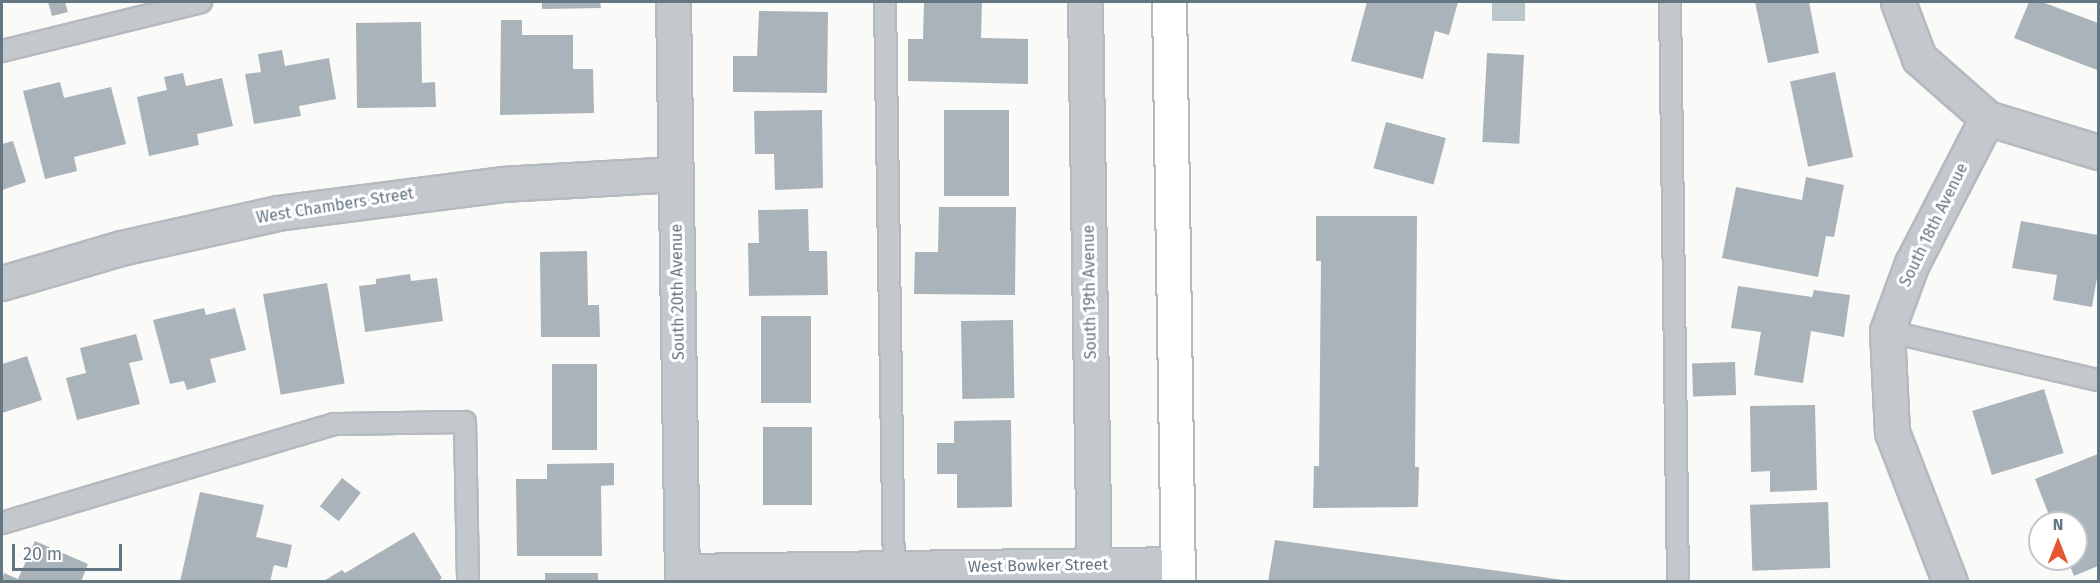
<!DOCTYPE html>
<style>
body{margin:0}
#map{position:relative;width:2100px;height:583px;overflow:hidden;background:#fafaf8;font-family:"Fira Sans",sans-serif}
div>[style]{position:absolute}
.water>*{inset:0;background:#bbc7cb;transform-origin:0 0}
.building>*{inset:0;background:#aab3b9;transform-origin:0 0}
.roads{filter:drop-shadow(2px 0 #b5babe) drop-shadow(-2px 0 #b5babe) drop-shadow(0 2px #b5babe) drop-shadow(0 -2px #b5babe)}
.lane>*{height:20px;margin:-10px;padding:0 10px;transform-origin:10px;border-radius:10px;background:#c3c8cc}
.street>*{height:33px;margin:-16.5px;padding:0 16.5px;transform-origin:16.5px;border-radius:16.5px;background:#c3c8cc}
.primary>*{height:33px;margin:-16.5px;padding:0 16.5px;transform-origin:16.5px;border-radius:16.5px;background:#fff}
span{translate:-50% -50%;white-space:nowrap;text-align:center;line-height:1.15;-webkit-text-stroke:6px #fff;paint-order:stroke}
.street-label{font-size:16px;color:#657683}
.frame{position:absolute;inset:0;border:3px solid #657683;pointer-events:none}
.north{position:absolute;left:2028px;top:511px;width:60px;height:60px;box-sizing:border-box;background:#fff;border:2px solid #c1c8cd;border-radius:50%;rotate:0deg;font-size:16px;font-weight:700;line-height:24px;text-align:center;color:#657683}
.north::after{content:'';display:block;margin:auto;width:21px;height:27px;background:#e4572e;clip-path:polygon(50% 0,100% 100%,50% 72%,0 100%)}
.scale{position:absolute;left:12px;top:544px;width:110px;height:27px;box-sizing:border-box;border:3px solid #657683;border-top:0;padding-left:8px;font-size:18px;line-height:21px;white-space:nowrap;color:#657683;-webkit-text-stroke:4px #fff;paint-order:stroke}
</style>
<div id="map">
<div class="water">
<div style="left:1492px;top:2px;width:33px;height:19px"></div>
</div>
<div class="building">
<div style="clip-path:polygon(48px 2px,65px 2px,68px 12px,52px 16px)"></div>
<div style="clip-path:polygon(542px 2px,600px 2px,601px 8px,542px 9px)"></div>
<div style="clip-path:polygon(924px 2px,982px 2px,981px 38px,1028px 39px,1028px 84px,908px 81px,908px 39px,923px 39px)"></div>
<div style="clip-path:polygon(1367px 2px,1458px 2px,1449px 35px,1435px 31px,1423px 79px,1351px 61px)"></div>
<div style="clip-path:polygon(1755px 2px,1809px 2px,1819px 53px,1768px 63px)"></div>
<div style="clip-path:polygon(2029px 2px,2042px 2px,2098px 23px,2097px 70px,2014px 38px)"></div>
<div style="clip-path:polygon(759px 11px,828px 12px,827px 93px,733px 92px,733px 56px,757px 56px)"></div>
<div style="clip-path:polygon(501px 20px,522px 20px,522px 35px,573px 35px,573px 69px,593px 69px,594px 113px,500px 115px)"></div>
<div style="clip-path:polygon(421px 22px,422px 83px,435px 82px,436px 107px,357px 108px,356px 23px)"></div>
<div style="clip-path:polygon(282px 50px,285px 66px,329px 58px,336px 99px,299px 106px,301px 116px,254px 124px,245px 74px,261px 72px,258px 54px)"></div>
<div style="left:1487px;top:53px;width:37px;height:89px;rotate:3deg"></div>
<div style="left:1835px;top:72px;width:87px;height:46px;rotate:78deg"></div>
<div style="clip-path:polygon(183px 73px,186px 86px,222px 78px,233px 126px,197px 134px,199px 145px,149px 156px,137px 97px,167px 90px,164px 77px)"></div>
<div style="clip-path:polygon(60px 82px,64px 98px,111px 87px,126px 144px,74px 157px,77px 171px,45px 179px,23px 91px)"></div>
<div style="clip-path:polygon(822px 110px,823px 188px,775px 190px,774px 154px,755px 154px,754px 111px)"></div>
<div style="left:944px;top:110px;width:65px;height:86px"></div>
<div style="left:1386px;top:122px;width:62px;height:48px;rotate:15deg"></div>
<div style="clip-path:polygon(13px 141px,26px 182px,2px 190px,2px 144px)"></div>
<div style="clip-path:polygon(1806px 177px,1844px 185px,1834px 237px,1826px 236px,1818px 277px,1722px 258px,1736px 187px,1802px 200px)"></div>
<div style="clip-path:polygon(939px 207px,1016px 207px,1015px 295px,914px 294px,915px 252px,938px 252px)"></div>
<div style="clip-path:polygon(808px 209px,809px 251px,827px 251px,828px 295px,749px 296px,748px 243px,759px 243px,758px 210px)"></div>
<div style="clip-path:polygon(1316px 216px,1417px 216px,1415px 467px,1419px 467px,1418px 507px,1313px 508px,1314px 466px,1319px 466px,1321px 261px,1316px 261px)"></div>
<div style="clip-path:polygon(2021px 221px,2098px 235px,2098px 272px,2092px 307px,2053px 300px,2057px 275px,2012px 268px)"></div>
<div style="clip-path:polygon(587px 251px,588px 305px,599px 305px,600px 337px,541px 337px,540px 252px)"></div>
<div style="clip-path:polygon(410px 274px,411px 281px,437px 278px,443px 321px,365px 332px,359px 286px,376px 284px,376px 279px)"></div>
<div style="left:327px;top:283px;width:102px;height:65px;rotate:80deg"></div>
<div style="clip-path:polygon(1738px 286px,1812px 297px,1814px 290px,1850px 295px,1844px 337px,1811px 331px,1803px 383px,1754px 375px,1761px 332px,1731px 328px)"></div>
<div style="clip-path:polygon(204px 308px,206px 315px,235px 308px,246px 350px,210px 359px,216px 382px,187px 390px,184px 381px,170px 384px,153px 320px)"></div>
<div style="left:761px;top:316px;width:50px;height:87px"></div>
<div style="left:1013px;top:320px;width:78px;height:52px;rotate:89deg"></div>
<div style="clip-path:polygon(136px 334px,143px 360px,129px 363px,140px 404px,77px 420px,66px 378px,86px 373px,80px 348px)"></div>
<div style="clip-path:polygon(27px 356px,42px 400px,2px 413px,2px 364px)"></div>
<div style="left:1735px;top:362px;width:33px;height:43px;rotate:88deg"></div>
<div style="left:552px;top:364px;width:45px;height:86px"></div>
<div style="left:2044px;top:389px;width:67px;height:75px;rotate:73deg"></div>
<div style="clip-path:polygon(1815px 405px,1817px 490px,1770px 492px,1770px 471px,1751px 472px,1750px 406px)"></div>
<div style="clip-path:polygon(1011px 420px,1012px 507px,957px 508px,957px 474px,937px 474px,937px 443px,954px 443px,954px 421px)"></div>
<div style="left:763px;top:427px;width:49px;height:78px"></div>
<div style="clip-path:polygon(2098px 454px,2098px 566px,2074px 576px,2067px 559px,2076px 559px,2076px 523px,2052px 523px,2035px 479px)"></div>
<div style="clip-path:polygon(614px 463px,614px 485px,601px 486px,602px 556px,517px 556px,516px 479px,547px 479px,547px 464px)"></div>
<div style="left:342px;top:478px;width:24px;height:36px;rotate:38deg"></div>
<div style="clip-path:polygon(200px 492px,264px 505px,256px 537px,292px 545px,287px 568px,274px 565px,270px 582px,180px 582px)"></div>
<div style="left:1828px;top:502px;width:66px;height:78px;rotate:88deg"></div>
<div style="clip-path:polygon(414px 532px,442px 578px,436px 582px,322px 582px,342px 570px,345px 573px)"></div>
<div style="clip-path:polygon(1275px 540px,1564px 580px,1564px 582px,1268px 582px)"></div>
<div style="clip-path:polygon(35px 541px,88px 564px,81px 582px,2px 582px,4px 573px,18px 579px)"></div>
<div style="left:545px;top:573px;width:53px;height:9px"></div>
</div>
<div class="roads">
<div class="lane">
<div style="left:885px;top:2px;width:576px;rotate:89.1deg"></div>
<div style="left:1670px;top:2px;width:580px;rotate:89.21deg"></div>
<div style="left:2px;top:51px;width:205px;rotate:-13.8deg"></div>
<div style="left:1887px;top:331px;width:217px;rotate:13.1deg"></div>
<div style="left:2px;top:523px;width:346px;rotate:-16.6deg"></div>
<div style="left:334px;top:424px;width:131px;rotate:-0.9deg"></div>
<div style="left:465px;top:422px;width:160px;rotate:88.9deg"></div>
</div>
<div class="street">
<div style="left:673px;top:2px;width:580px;rotate:89.11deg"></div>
<div style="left:1085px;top:2px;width:580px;rotate:89.11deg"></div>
<div style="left:1898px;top:2px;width:60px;rotate:69.4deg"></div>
<div style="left:1919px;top:58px;width:91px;rotate:41.4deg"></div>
<div style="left:1987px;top:118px;width:163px;rotate:117.3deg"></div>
<div style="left:1912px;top:263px;width:72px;rotate:110.2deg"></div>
<div style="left:1887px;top:331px;width:101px;rotate:87.2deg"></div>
<div style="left:1892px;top:432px;width:161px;rotate:68.9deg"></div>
<div style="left:1987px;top:118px;width:116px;rotate:17deg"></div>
<div style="left:2px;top:283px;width:124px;rotate:-16.4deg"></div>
<div style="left:121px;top:248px;width:160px;rotate:-12.6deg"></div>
<div style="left:277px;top:213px;width:227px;rotate:-7.3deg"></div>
<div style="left:502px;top:184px;width:174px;rotate:-3.3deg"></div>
<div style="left:682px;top:571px;width:496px;rotate:-0.8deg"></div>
</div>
<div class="primary">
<div style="left:1169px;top:2px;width:580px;rotate:89.11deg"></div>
</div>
</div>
<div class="street-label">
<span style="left:335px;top:206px;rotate:-9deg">West Chambers Street</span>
<span style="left:1934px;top:225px;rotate:-64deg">South 18th Avenue</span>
<span style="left:678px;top:292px;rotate:-91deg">South 20th Avenue</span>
<span style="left:1090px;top:292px;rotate:-91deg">South 19th Avenue</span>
<span style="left:1038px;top:566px;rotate:-1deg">West Bowker Street</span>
</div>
<div class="frame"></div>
<div class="north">N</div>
<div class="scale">20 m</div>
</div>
